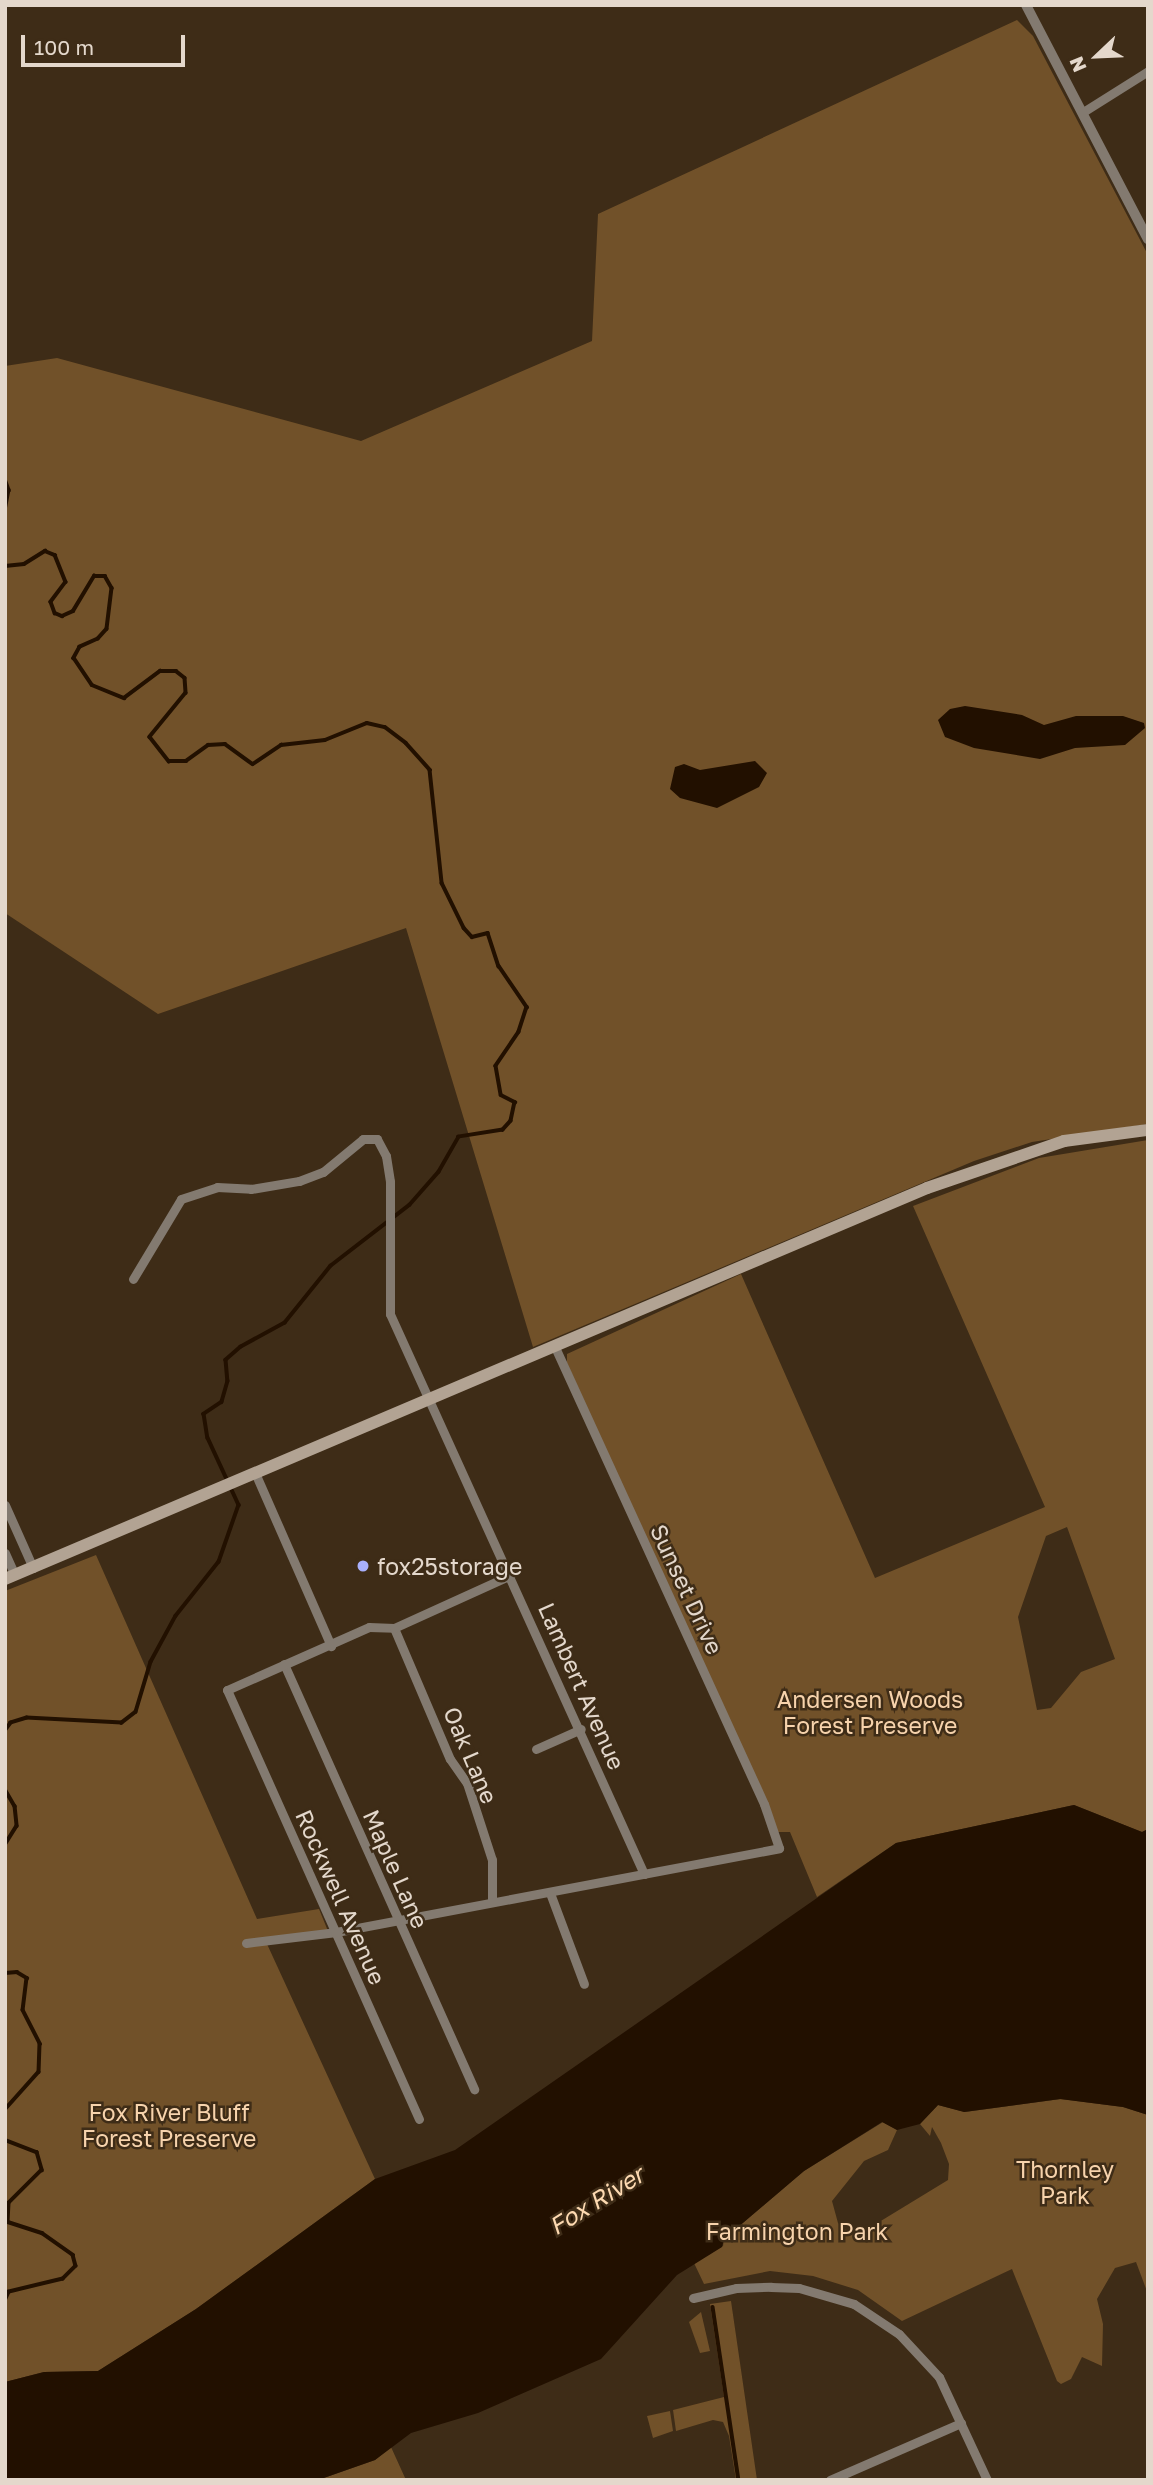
<!DOCTYPE html>
<style>
body{margin:0}
#map{position:relative;width:1153px;height:2485px;overflow:hidden;background:#3e2c17;font-family:"Golos Text",sans-serif}
div>[style]{position:absolute}
.green>*{inset:0;background:#715129}
.water>*{inset:0;background:#221000}
.stream>*{height:3.5px;margin:-1.75px;padding:0 1.75px;transform-origin:1.75px;border-radius:1.75px;background:#221000}
.minor>*{height:9px;margin:-4.5px;padding:0 4.5px;transform-origin:4.5px;border-radius:4.5px;background:#837a70}
.tertiary>*{height:10px;margin:-5px;padding:0 5px;transform-origin:5px;border-radius:5px;background:#837a70}
.secondary>*{height:12px;margin:-6px;padding:0 6px;transform-origin:6px;border-radius:6px;background:#b2a393}
.dots>*{width:19px;height:19px;translate:-50% -50%;box-sizing:border-box;border:4px solid #3e2c17;border-radius:50%}
span{translate:-50% -50%;white-space:nowrap;text-align:center;line-height:1.15;-webkit-text-stroke:5px #3e2c17;paint-order:stroke}
.poi-label{font-size:23px;color:#e4d8cc}
.left{translate:0 -50%;text-align:left}
.street-label{font-size:23px;color:#e4d8cc}
.park-label{font-size:23px;color:#f7d3ac}
.water-label{font-size:24px;color:#fdd9b1;font-style:italic}
.frame{position:absolute;inset:0;border:7px solid #e4d8cc;pointer-events:none}
.north{position:absolute;left:1062px;top:21px;width:70px;height:70px;-webkit-text-stroke:5px #3e2c17;paint-order:stroke;rotate:247deg;font-size:19px;font-weight:700;line-height:28px;text-align:center;color:#e4d8cc}
.north::after{content:'';display:block;margin:auto;width:24px;height:32px;background:#e4d8cc;clip-path:polygon(50% 0,100% 100%,50% 72%,0 100%)}
.scale{position:absolute;left:21px;top:35px;width:164px;height:32px;box-sizing:border-box;border:4px solid #e4d8cc;border-top:0;padding-left:9px;font-size:21px;line-height:24px;white-space:nowrap;color:#e4d8cc;-webkit-text-stroke:5px #3e2c17;paint-order:stroke}
</style>
<div id="map">
<div class="green">
<div style="clip-path:polygon(1017px 20px,1033px 36px,1148px 255px,1148px 1124px,1032px 1142px,974px 1161px,533px 1347px,406px 928px,158px 1014px,5px 913px,5px 366px,57px 358px,361px 441px,592px 341px,598px 214px)"></div>
<div style="clip-path:polygon(evenodd,1148px 1140px,1148px 1829px,1142px 1832px,1074px 1805px,896px 1843px,817px 1897px,790px 1832px,777px 1832px,567px 1363px,567px 1354px,741px 1274px,875px 1578px,1045px 1507px,913px 1206px,1039px 1158px,1148px 1140px,1067px 1527px,1115px 1659px,1081px 1672px,1051px 1708px,1037px 1710px,1018px 1617px,1046px 1536px,1067px 1527px)"></div>
<div style="clip-path:polygon(96px 1555px,257px 1919px,319px 1909px,330px 1936px,267px 1944px,375px 2179px,196px 2309px,98px 2371px,44px 2372px,5px 2382px,5px 1591px)"></div>
<div style="clip-path:polygon(1061px 2099px,1123px 2107px,1148px 2115px,1148px 2294px,1136px 2262px,1115px 2268px,1097px 2299px,1103px 2324px,1102px 2366px,1082px 2357px,1071px 2379px,1061px 2384px,1057px 2381px,1012px 2269px,902px 2321px,858px 2290px,813px 2276px,770px 2271px,704px 2284px,694px 2263px,723px 2246px,724px 2239px,804px 2171px,883px 2122px,897px 2130px,888px 2150px,864px 2161px,832px 2201px,838px 2223px,849px 2232px,866px 2230px,948px 2180px,949px 2164px,941px 2143px,932px 2127px,930px 2136px,920px 2124px,938px 2105px,965px 2112px)"></div>
<div style="clip-path:polygon(731px 2301px,757px 2480px,736px 2480px,729px 2436px,723px 2422px,713px 2420px,676px 2431px,673px 2410px,724px 2397px,710px 2304px)"></div>
<div style="clip-path:polygon(701px 2312px,710px 2351px,700px 2353px,689px 2322px)"></div>
<div style="clip-path:polygon(670px 2411px,673px 2431px,653px 2438px,647px 2416px)"></div>
<div style="clip-path:polygon(391px 2447px,406px 2480px,318px 2480px,375px 2460px)"></div>
</div>
<div class="water">
<div style="clip-path:polygon(965px 706px,1022px 715px,1044px 725px,1076px 716px,1123px 716px,1144px 723px,1145px 728px,1125px 745px,1075px 748px,1040px 759px,974px 748px,945px 737px,938px 720px,950px 709px)"></div>
<div style="clip-path:polygon(755px 761px,767px 773px,759px 787px,717px 808px,680px 798px,670px 789px,675px 767px,684px 764px,700px 770px)"></div>
<div style="clip-path:polygon(1074px 1805px,1142px 1832px,1148px 1829px,1148px 2115px,1123px 2107px,1060px 2099px,964px 2112px,938px 2105px,920px 2124px,897px 2130px,882px 2122px,804px 2171px,724px 2239px,722px 2247px,677px 2275px,601px 2359px,478px 2413px,411px 2433px,375px 2460px,318px 2480px,5px 2480px,5px 2382px,44px 2372px,98px 2371px,196px 2309px,375px 2179px,455px 2150px,896px 1843px)"></div>
</div>
<div class="stream">
<div style="left:5px;top:479px;width:12px;rotate:70deg"></div>
<div style="left:9px;top:490px;width:20px;rotate:101deg"></div>
<div style="left:5px;top:566px;width:19px;rotate:-6deg"></div>
<div style="left:24px;top:564px;width:25px;rotate:-32deg"></div>
<div style="left:45px;top:551px;width:11px;rotate:22deg"></div>
<div style="left:55px;top:555px;width:29px;rotate:68deg"></div>
<div style="left:66px;top:582px;width:25px;rotate:127deg"></div>
<div style="left:51px;top:602px;width:12px;rotate:70deg"></div>
<div style="left:55px;top:613px;width:8px;rotate:23deg"></div>
<div style="left:62px;top:616px;width:12px;rotate:-24deg"></div>
<div style="left:73px;top:611px;width:41px;rotate:-59deg"></div>
<div style="left:94px;top:576px;width:11px"></div>
<div style="left:105px;top:576px;width:14px;rotate:60deg"></div>
<div style="left:112px;top:588px;width:41px;rotate:97deg"></div>
<div style="left:107px;top:629px;width:13px;rotate:132deg"></div>
<div style="left:98px;top:639px;width:20px;rotate:156deg"></div>
<div style="left:80px;top:647px;width:13px;rotate:119deg"></div>
<div style="left:74px;top:658px;width:32px;rotate:56deg"></div>
<div style="left:92px;top:685px;width:35px;rotate:22deg"></div>
<div style="left:124px;top:698px;width:45px;rotate:-36.9deg"></div>
<div style="left:160px;top:671px;width:16px"></div>
<div style="left:176px;top:671px;width:11px;rotate:38deg"></div>
<div style="left:185px;top:678px;width:15px;rotate:86deg"></div>
<div style="left:186px;top:693px;width:57px;rotate:129.3deg"></div>
<div style="left:150px;top:737px;width:31px;rotate:52deg"></div>
<div style="left:169px;top:761px;width:17px"></div>
<div style="left:186px;top:761px;width:27px;rotate:-36deg"></div>
<div style="left:208px;top:745px;width:17px;rotate:-3deg"></div>
<div style="left:225px;top:744px;width:34px;rotate:36deg"></div>
<div style="left:253px;top:764px;width:34px;rotate:-34deg"></div>
<div style="left:281px;top:745px;width:44px;rotate:-6.5deg"></div>
<div style="left:325px;top:740px;width:45px;rotate:-22deg"></div>
<div style="left:367px;top:723px;width:18px;rotate:13deg"></div>
<div style="left:385px;top:727px;width:26px;rotate:37deg"></div>
<div style="left:406px;top:743px;width:36px;rotate:48deg"></div>
<div style="left:430px;top:770px;width:114px;rotate:83.9deg"></div>
<div style="left:442px;top:883px;width:50px;rotate:63.9deg"></div>
<div style="left:464px;top:928px;width:12px;rotate:48deg"></div>
<div style="left:472px;top:937px;width:16px;rotate:-14deg"></div>
<div style="left:488px;top:933px;width:35px;rotate:72deg"></div>
<div style="left:499px;top:966px;width:50px;rotate:55.7deg"></div>
<div style="left:527px;top:1007px;width:26px;rotate:108deg"></div>
<div style="left:519px;top:1032px;width:41px;rotate:124.1deg"></div>
<div style="left:496px;top:1066px;width:29px;rotate:80deg"></div>
<div style="left:501px;top:1095px;width:16px;rotate:27deg"></div>
<div style="left:515px;top:1102px;width:19px;rotate:102deg"></div>
<div style="left:511px;top:1121px;width:12px;rotate:132deg"></div>
<div style="left:503px;top:1130px;width:45px;rotate:171deg"></div>
<div style="left:459px;top:1137px;width:40px;rotate:119.7deg"></div>
<div style="left:439px;top:1172px;width:44px;rotate:131.3deg"></div>
<div style="left:410px;top:1205px;width:100px;rotate:142.3deg"></div>
<div style="left:331px;top:1266px;width:73px;rotate:128.9deg"></div>
<div style="left:285px;top:1323px;width:50px;rotate:151.4deg"></div>
<div style="left:241px;top:1347px;width:20px;rotate:139deg"></div>
<div style="left:226px;top:1360px;width:21px;rotate:85deg"></div>
<div style="left:228px;top:1381px;width:22px;rotate:106deg"></div>
<div style="left:222px;top:1402px;width:22px;rotate:146deg"></div>
<div style="left:204px;top:1414px;width:24px;rotate:81deg"></div>
<div style="left:208px;top:1438px;width:74px;rotate:65.2deg"></div>
<div style="left:239px;top:1505px;width:60px;rotate:109.3deg"></div>
<div style="left:219px;top:1562px;width:69px;rotate:128.5deg"></div>
<div style="left:176px;top:1616px;width:52px;rotate:118.5deg"></div>
<div style="left:151px;top:1662px;width:52px;rotate:106.7deg"></div>
<div style="left:136px;top:1712px;width:18px;rotate:142deg"></div>
<div style="left:122px;top:1723px;width:95px;rotate:-177deg"></div>
<div style="left:27px;top:1718px;width:17px;rotate:163deg"></div>
<div style="left:11px;top:1723px;width:10px;rotate:127deg"></div>
<div style="left:5px;top:1789px;width:20px;rotate:60deg"></div>
<div style="left:15px;top:1806px;width:20px;rotate:84deg"></div>
<div style="left:17px;top:1826px;width:22px;rotate:122deg"></div>
<div style="left:5px;top:1973px;width:12px;rotate:-5deg"></div>
<div style="left:17px;top:1972px;width:12px;rotate:31deg"></div>
<div style="left:27px;top:1978px;width:32px;rotate:97deg"></div>
<div style="left:23px;top:2010px;width:38px;rotate:63deg"></div>
<div style="left:40px;top:2044px;width:28px;rotate:92deg"></div>
<div style="left:39px;top:2072px;width:51px;rotate:131.8deg"></div>
<div style="left:5px;top:2140px;width:34px;rotate:21deg"></div>
<div style="left:37px;top:2152px;width:19px;rotate:74deg"></div>
<div style="left:42px;top:2170px;width:47px;rotate:135deg"></div>
<div style="left:9px;top:2203px;width:19px;rotate:93deg"></div>
<div style="left:8px;top:2222px;width:36px;rotate:18deg"></div>
<div style="left:42px;top:2233px;width:38px;rotate:35deg"></div>
<div style="left:73px;top:2255px;width:11px;rotate:75deg"></div>
<div style="left:76px;top:2266px;width:18px;rotate:135deg"></div>
<div style="left:63px;top:2279px;width:56px;rotate:166.5deg"></div>
<div style="left:9px;top:2292px;width:10px;rotate:114deg"></div>
<div style="left:713px;top:2307px;width:175px;rotate:81.5deg"></div>
</div>
<div class="minor">
<div style="left:1083px;top:112px;width:77px;rotate:-32.2deg"></div>
<div style="left:133px;top:1279px;width:93px;rotate:-59deg"></div>
<div style="left:181px;top:1199px;width:38px;rotate:-18deg"></div>
<div style="left:217px;top:1187px;width:34px;rotate:3deg"></div>
<div style="left:251px;top:1189px;width:49px;rotate:-9.5deg"></div>
<div style="left:299px;top:1181px;width:26px;rotate:-21deg"></div>
<div style="left:323px;top:1172px;width:52px;rotate:-39.5deg"></div>
<div style="left:363px;top:1139px;width:14px"></div>
<div style="left:377px;top:1139px;width:19px;rotate:62deg"></div>
<div style="left:386px;top:1156px;width:26px;rotate:81deg"></div>
<div style="left:390px;top:1182px;width:132px;rotate:90deg"></div>
<div style="left:390px;top:1314px;width:615px;rotate:65.6deg"></div>
<div style="left:256px;top:1475px;width:187px;rotate:66.3deg"></div>
<div style="left:5px;top:1505px;width:69px;rotate:66deg"></div>
<div style="left:5px;top:1553px;width:24px;rotate:66deg"></div>
<div style="left:394px;top:1628px;width:142px;rotate:66.9deg"></div>
<div style="left:450px;top:1759px;width:29px;rotate:55deg"></div>
<div style="left:467px;top:1783px;width:81px;rotate:72deg"></div>
<div style="left:492px;top:1860px;width:42px;rotate:90deg"></div>
<div style="left:284px;top:1664px;width:466px;rotate:65.9deg"></div>
<div style="left:536px;top:1749px;width:49px;rotate:-24deg"></div>
<div style="left:550px;top:1893px;width:97px;rotate:69.5deg"></div>
<div style="left:246px;top:1943px;width:91px;rotate:-7deg"></div>
<div style="left:336px;top:1932px;width:451px;rotate:-10.7deg"></div>
<div style="left:779px;top:1848px;width:46px;rotate:-108.8deg"></div>
<div style="left:764px;top:1804px;width:503px;rotate:-114.58deg"></div>
<div style="left:419px;top:2119px;width:470px;rotate:-114.1deg"></div>
<div style="left:227px;top:1690px;width:155px;rotate:-23.9deg"></div>
<div style="left:369px;top:1627px;width:25px;rotate:2deg"></div>
<div style="left:394px;top:1628px;width:128px;rotate:-24.4deg"></div>
<div style="left:693px;top:2298px;width:44px;rotate:-13.1deg"></div>
<div style="left:736px;top:2288px;width:35px;rotate:-2deg"></div>
<div style="left:771px;top:2287px;width:28px;rotate:2deg"></div>
<div style="left:799px;top:2288px;width:57px;rotate:16.2deg"></div>
<div style="left:854px;top:2304px;width:54px;rotate:33.7deg"></div>
<div style="left:899px;top:2334px;width:59px;rotate:47.1deg"></div>
<div style="left:939px;top:2377px;width:114px;rotate:65deg"></div>
<div style="left:830px;top:2480px;width:143px;rotate:-23.5deg"></div>
</div>
<div class="tertiary">
<div style="left:1026px;top:5px;width:264px;rotate:62.5deg"></div>
</div>
<div class="secondary">
<div style="left:5px;top:1579px;width:1001px;rotate:-22.98deg"></div>
<div style="left:927px;top:1188px;width:145px;rotate:-18.9deg"></div>
<div style="left:1064px;top:1141px;width:85px;rotate:-7.5deg"></div>
</div>
<div class="dots">
<div style="left:363px;top:1566px;background:#a9b0fc"></div>
</div>
<div class="poi-label">
<span class="left" style="left:377px;top:1566px">fox25storage</span>
</div>
<div class="street-label">
<span style="left:687px;top:1589px;rotate:65deg">Sunset Drive</span>
<span style="left:582px;top:1686px;rotate:66deg">Lambert Avenue</span>
<span style="left:471px;top:1755px;rotate:67deg">Oak Lane</span>
<span style="left:396px;top:1869px;rotate:66deg">Maple Lane</span>
<span style="left:341px;top:1897px;rotate:66deg">Rockwell Avenue</span>
</div>
<div class="park-label">
<span style="left:870px;top:1712px">Andersen Woods<br>Forest Preserve</span>
<span style="left:169px;top:2125px">Fox River Bluff<br>Forest Preserve</span>
<span style="left:1065px;top:2182px">Thornley<br>Park</span>
<span style="left:797px;top:2231px">Farmington Park</span>
</div>
<div class="water-label">
<span style="left:596px;top:2200px;rotate:-32deg">Fox River</span>
</div>
<div class="frame"></div>
<div class="north">N</div>
<div class="scale">100 m</div>
</div>
